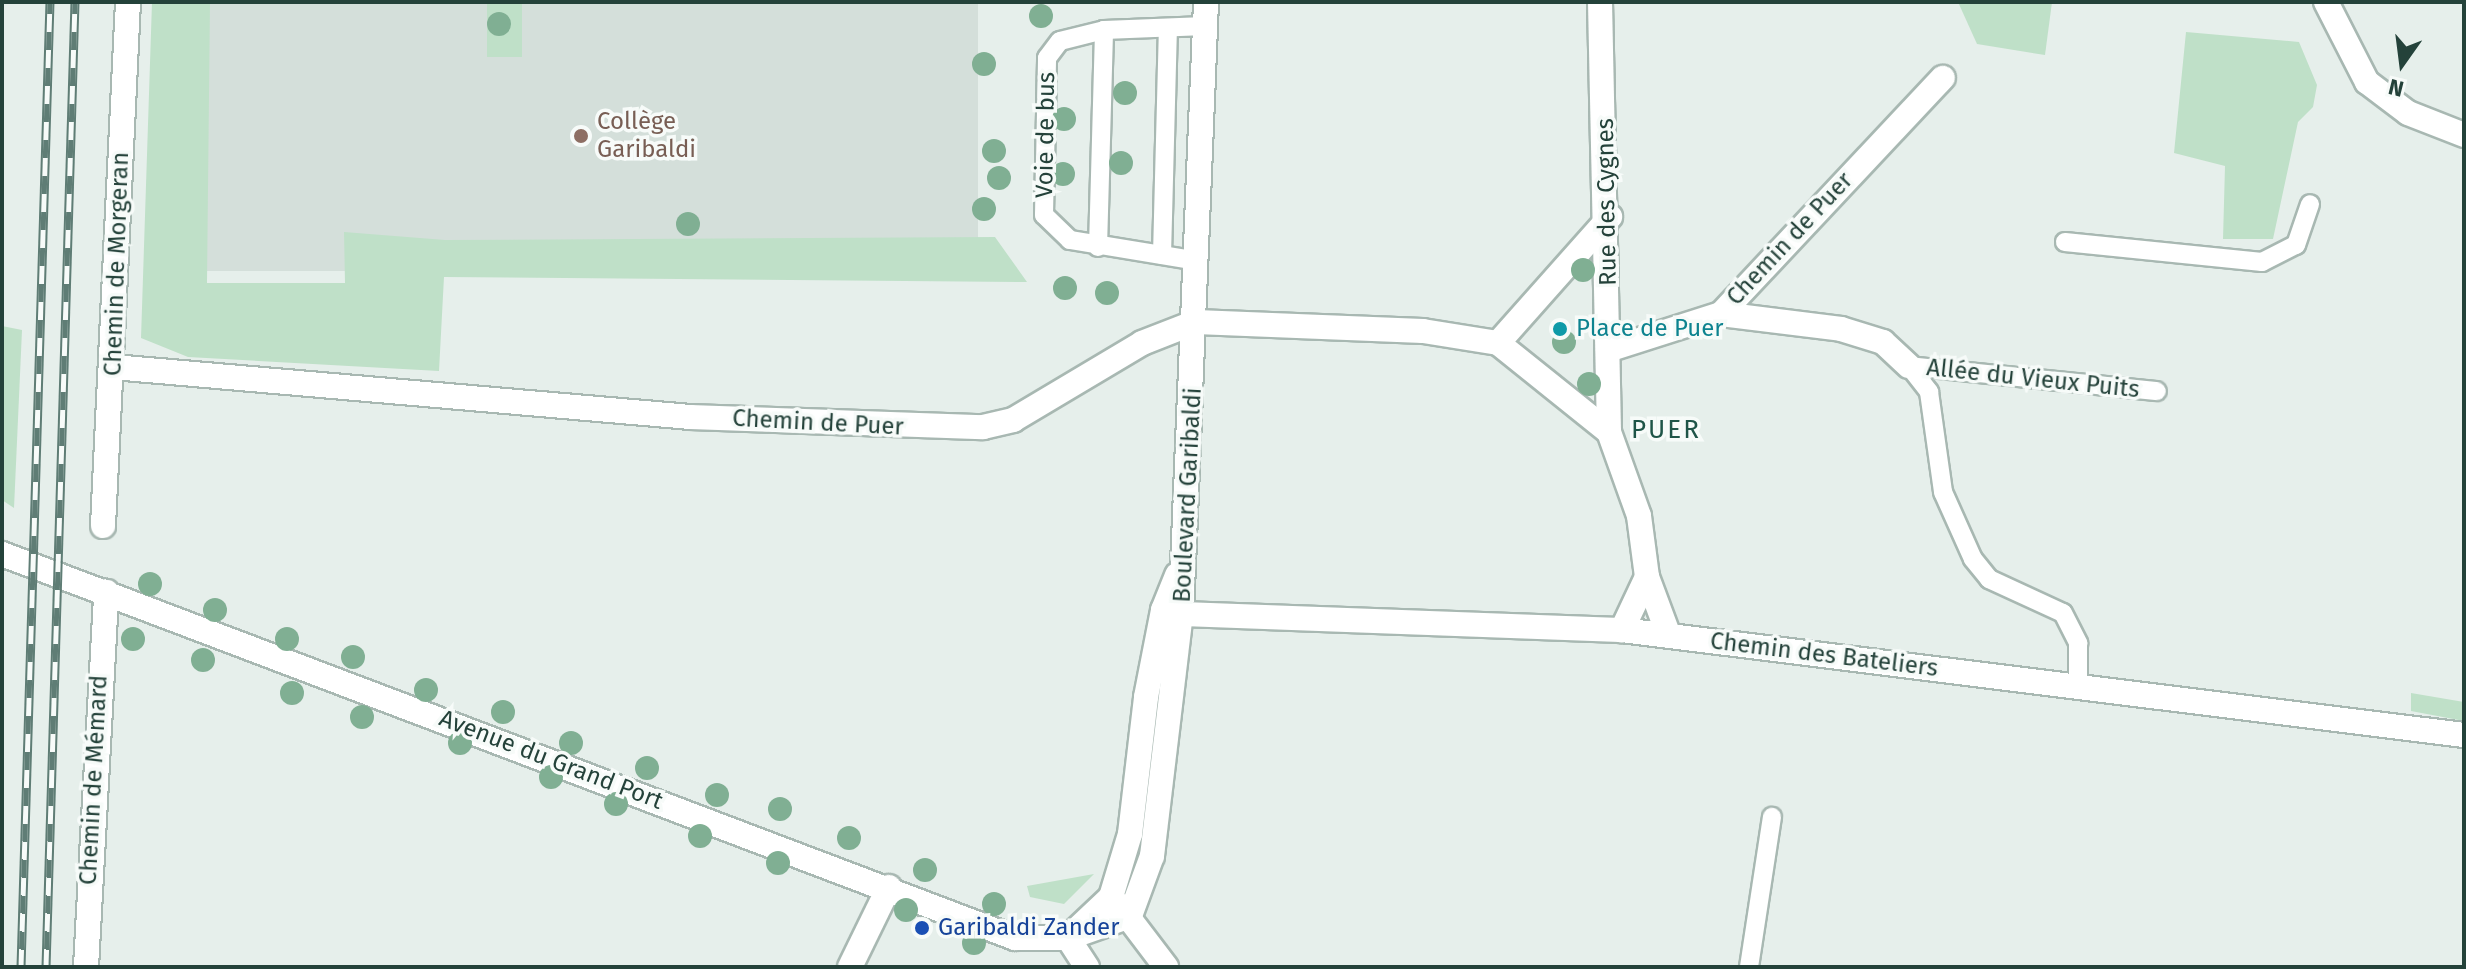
<!DOCTYPE html>
<meta charset="utf-8">
<style>
body{margin:0}
#map{position:relative;width:2466px;height:969px;overflow:hidden;background:#e6efeb;font-family:"Fira Sans",sans-serif}
div>[style]{position:absolute}
.built>*{inset:0;background:#d4dfda;transform-origin:0 0}
.green>*{inset:0;background:#bfe0c8;transform-origin:0 0}
.roads{filter:drop-shadow(2px 0 #a8b8b2) drop-shadow(-2px 0 #a8b8b2) drop-shadow(0 2px #a8b8b2) drop-shadow(0 -2px #a8b8b2)}
.lane>*{height:18px;margin:-9px;padding:0 9px;transform-origin:9px;border-radius:9px;background:#fff}
.street>*{height:24px;margin:-12px;padding:0 12px;transform-origin:12px;border-radius:12px;background:#fff}
.secondary>*{height:24px;margin:-12px;padding:0 12px;transform-origin:12px;border-radius:12px;background:#fff}
.rail>*{height:9px;margin-top:-4.5px;transform-origin:0;background:repeating-linear-gradient(90deg,#f7fbf9 0 18px,#5f7d75 0 36px);box-sizing:border-box;border-block:2px solid #5f7d75}
.trees>*{width:24px;height:24px;margin:-12px;border-radius:50%;background:#80af93}
.dots>*{width:22px;height:22px;translate:-50% -50%;box-sizing:border-box;border:4px solid #f7fbf9;border-radius:50%}
span{translate:-50% -50%;white-space:nowrap;text-align:center;line-height:1.15;-webkit-text-stroke:7px #f7fbf9;paint-order:stroke}
.education-label{font-size:24px;color:#785e54}
.left{translate:0 -50%;text-align:left}
.street-label{font-size:24px;color:#24423a}
.culture-label{font-size:24px;color:#0d838f}
.transit-label{font-size:24px;color:#164399}
.neighbourhood-label{font-size:26px;color:#1f5548;letter-spacing:2px}
.frame{position:absolute;inset:0;border:4px solid #24423a;pointer-events:none}
.north{position:absolute;left:2362px;top:24px;width:80px;height:80px;-webkit-text-stroke:6px #f7fbf9;paint-order:stroke;rotate:194deg;font-size:22px;font-weight:700;line-height:32px;text-align:center;color:#24423a}
.north::after{content:'';display:block;margin:auto;width:28px;height:36px;background:#24423a;clip-path:polygon(50% 0,100% 100%,50% 72%,0 100%)}
</style>
<div id="map">
<div class="built">
<div style="left:193px;top:2px;width:785px;height:269px"></div>
</div>
<div class="green">
<div style="clip-path:polygon(152px 2px,210px 2px,207px 283px,345px 283px,344px 232px,445px 240px,995px 237px,1027px 282px,444px 277px,439px 371px,188px 357px,141px 338px)"></div>
<div style="left:487px;top:2px;width:35px;height:55px"></div>
<div style="clip-path:polygon(1958px 2px,2052px 2px,2045px 55px,1977px 44px)"></div>
<div style="clip-path:polygon(2186px 32px,2299px 42px,2317px 85px,2313px 107px,2298px 122px,2273px 239px,2223px 239px,2225px 166px,2174px 153px)"></div>
<div style="clip-path:polygon(2px 326px,22px 330px,14px 508px,2px 500px)"></div>
<div style="clip-path:polygon(2411px 693px,2464px 702px,2464px 721px,2411px 711px)"></div>
<div style="clip-path:polygon(1094px 874px,1064px 904px,1030px 897px,1027px 886px)"></div>
</div>
<div class="roads">
<div class="lane">
<div style="left:2065px;top:242px;width:198px;rotate:5.8deg"></div>
<div style="left:2262px;top:262px;width:38px;rotate:-27deg"></div>
<div style="left:2296px;top:245px;width:43px;rotate:-71.1deg"></div>
<div style="left:1098px;top:247px;width:217px;rotate:-88.4deg"></div>
<div style="left:1162px;top:255px;width:226px;rotate:-88.5deg"></div>
<div style="left:1198px;top:261px;width:130px;rotate:-170.7deg"></div>
<div style="left:1070px;top:240px;width:36px;rotate:-136deg"></div>
<div style="left:1044px;top:215px;width:50px;rotate:-88.9deg"></div>
<div style="left:1045px;top:165px;width:107px;rotate:-88.9deg"></div>
<div style="left:1047px;top:58px;width:21px;rotate:-53deg"></div>
<div style="left:1060px;top:41px;width:45px;rotate:-14deg"></div>
<div style="left:1104px;top:30px;width:101px;rotate:-2.3deg"></div>
<div style="left:1909px;top:366px;width:33px;rotate:52deg"></div>
<div style="left:1929px;top:392px;width:101px;rotate:82deg"></div>
<div style="left:1943px;top:492px;width:73px;rotate:65.9deg"></div>
<div style="left:1973px;top:559px;width:26px;rotate:51deg"></div>
<div style="left:1989px;top:579px;width:81px;rotate:24.7deg"></div>
<div style="left:2063px;top:613px;width:34px;rotate:63deg"></div>
<div style="left:2078px;top:643px;width:44px;rotate:90deg"></div>
<div style="left:1909px;top:366px;width:249px;rotate:5.8deg"></div>
<div style="left:1749px;top:967px;width:152px;rotate:-81.3deg"></div>
</div>
<div class="street">
<div style="left:1600px;top:2px;width:430px;rotate:88.8deg"></div>
<div style="left:1609px;top:432px;width:89px;rotate:70.3deg"></div>
<div style="left:1639px;top:516px;width:62px;rotate:82.5deg"></div>
<div style="left:1647px;top:577px;width:59px;rotate:115.3deg"></div>
<div style="left:2326px;top:2px;width:90px;rotate:62.9deg"></div>
<div style="left:2367px;top:82px;width:51px;rotate:37.1deg"></div>
<div style="left:2408px;top:113px;width:60px;rotate:21.4deg"></div>
<div style="left:1721px;top:314px;width:121px;rotate:7.1deg"></div>
<div style="left:1841px;top:329px;width:44px;rotate:17.2deg"></div>
<div style="left:1883px;top:342px;width:35px;rotate:43deg"></div>
<div style="left:1498px;top:343px;width:169px;rotate:-48.4deg"></div>
<div style="left:1498px;top:343px;width:142px;rotate:38.7deg"></div>
<div style="left:1608px;top:350px;width:119px;rotate:-17.7deg"></div>
<div style="left:1721px;top:314px;width:324px;rotate:-46.8deg"></div>
<div style="left:113px;top:367px;width:579px;rotate:4.95deg"></div>
<div style="left:690px;top:417px;width:293px;rotate:2deg"></div>
<div style="left:983px;top:427px;width:31px;rotate:-13deg"></div>
<div style="left:1013px;top:420px;width:150px;rotate:-30.8deg"></div>
<div style="left:1142px;top:343px;width:58px;rotate:-21.3deg"></div>
<div style="left:1196px;top:322px;width:227px;rotate:2.3deg"></div>
<div style="left:1423px;top:331px;width:76px;rotate:9.1deg"></div>
<div style="left:103px;top:526px;width:525px;rotate:-87.27deg"></div>
<div style="left:1647px;top:577px;width:63px;rotate:69.6deg"></div>
<div style="left:1181px;top:614px;width:441px;rotate:2.1deg"></div>
<div style="left:1622px;top:630px;width:849px;rotate:7.11deg"></div>
<div style="left:86px;top:967px;width:376px;rotate:-86.9deg"></div>
<div style="left:850px;top:967px;width:89px;rotate:-64deg"></div>
</div>
<div class="secondary">
<div style="left:2px;top:554px;width:1083px;rotate:20.76deg"></div>
<div style="left:1015px;top:938px;width:53px"></div>
<div style="left:1068px;top:938px;width:66px;rotate:-19.5deg"></div>
<div style="left:1119px;top:905px;width:78px;rotate:52.8deg"></div>
<div style="left:1130px;top:916px;width:64px;rotate:-69.9deg"></div>
<div style="left:1152px;top:856px;width:244px;rotate:-83.2deg"></div>
<div style="left:1181px;top:614px;width:613px;rotate:-87.66deg"></div>
<div style="left:1075px;top:931px;width:50px;rotate:-43.4deg"></div>
<div style="left:1111px;top:897px;width:66px;rotate:-73.2deg"></div>
<div style="left:1130px;top:834px;width:138px;rotate:-83.3deg"></div>
<div style="left:1146px;top:697px;width:89px;rotate:-78.9deg"></div>
<div style="left:1163px;top:610px;width:38px;rotate:-68deg"></div>
<div style="left:1068px;top:938px;width:35px;rotate:57deg"></div>
</div>
</div>
<div class="rail">
<div style="left:21px;top:967px;width:965px;rotate:-88.28deg"></div>
<div style="left:46px;top:967px;width:965px;rotate:-88.28deg"></div>
</div>
<div class="trees">
<div style="left:1041px;top:16px"></div>
<div style="left:499px;top:24px"></div>
<div style="left:984px;top:64px"></div>
<div style="left:1125px;top:93px"></div>
<div style="left:1064px;top:119px"></div>
<div style="left:994px;top:151px"></div>
<div style="left:1121px;top:163px"></div>
<div style="left:1063px;top:174px"></div>
<div style="left:999px;top:178px"></div>
<div style="left:984px;top:209px"></div>
<div style="left:688px;top:224px"></div>
<div style="left:1583px;top:270px"></div>
<div style="left:1065px;top:288px"></div>
<div style="left:1107px;top:293px"></div>
<div style="left:1564px;top:342px"></div>
<div style="left:1589px;top:384px"></div>
<div style="left:150px;top:584px"></div>
<div style="left:215px;top:610px"></div>
<div style="left:133px;top:639px"></div>
<div style="left:287px;top:639px"></div>
<div style="left:353px;top:657px"></div>
<div style="left:203px;top:660px"></div>
<div style="left:426px;top:690px"></div>
<div style="left:292px;top:693px"></div>
<div style="left:503px;top:712px"></div>
<div style="left:362px;top:717px"></div>
<div style="left:460px;top:743px"></div>
<div style="left:571px;top:743px"></div>
<div style="left:647px;top:768px"></div>
<div style="left:551px;top:777px"></div>
<div style="left:717px;top:795px"></div>
<div style="left:616px;top:804px"></div>
<div style="left:780px;top:809px"></div>
<div style="left:700px;top:836px"></div>
<div style="left:849px;top:838px"></div>
<div style="left:778px;top:863px"></div>
<div style="left:925px;top:870px"></div>
<div style="left:994px;top:904px"></div>
<div style="left:906px;top:910px"></div>
<div style="left:974px;top:943px"></div>
</div>
<div class="dots">
<div style="left:581px;top:136px;background:#8d6e63"></div>
<div style="left:1560px;top:329px;background:#0f9aa8"></div>
<div style="left:922px;top:928px;background:#1a4fb4"></div>
</div>
<div class="education-label">
<span class="left" style="left:597px;top:136px">Collège<br>Garibaldi</span>
</div>
<div class="street-label">
<span style="left:1046px;top:135px;rotate:-89deg">Voie de bus</span>
<span style="left:1607px;top:202px;rotate:-91deg">Rue des Cygnes</span>
<span style="left:1790px;top:239px;rotate:-47deg">Chemin de Puer</span>
<span style="left:117px;top:264px;rotate:-88deg">Chemin de Morgeran</span>
<span style="left:2033px;top:379px;rotate:6deg">Allée du Vieux Puits</span>
<span style="left:818px;top:423px;rotate:3deg">Chemin de Puer</span>
<span style="left:1188px;top:495px;rotate:-87deg">Boulevard Garibaldi</span>
<span style="left:1824px;top:655px;rotate:7deg">Chemin des Bateliers</span>
<span style="left:551px;top:760px;rotate:21deg">Avenue du Grand Port</span>
<span style="left:94px;top:780px;rotate:-87deg">Chemin de Mémard</span>
</div>
<div class="culture-label">
<span class="left" style="left:1576px;top:329px">Place de Puer</span>
</div>
<div class="transit-label">
<span class="left" style="left:938px;top:928px">Garibaldi Zander</span>
</div>
<div class="neighbourhood-label">
<span style="left:1666px;top:430px">PUER</span>
</div>
<div class="frame"></div>
<div class="north">N</div>
</div>
